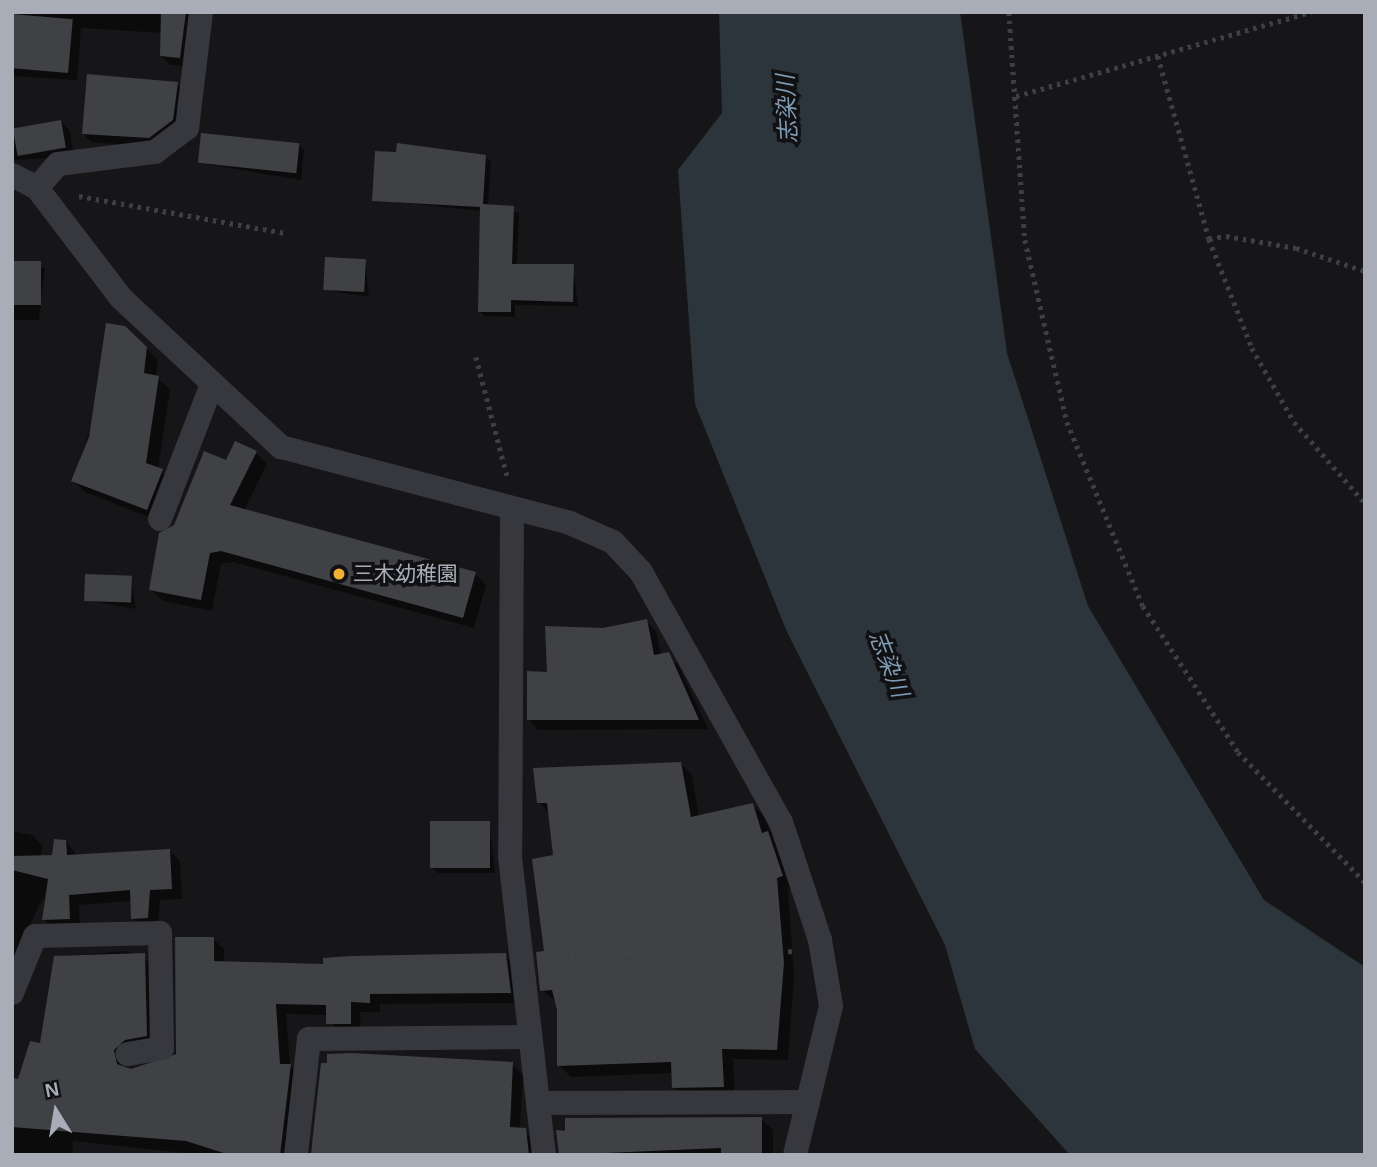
<!DOCTYPE html>
<meta charset="utf-8">
<style>
body{margin:0}
#map{position:relative;width:1377px;height:1167px;overflow:hidden;background:#161618;font-family:Arial,"Noto Sans JP",sans-serif}
div>[style]{position:absolute}
.water>*{inset:0;background:#2c353c}
.shadow>*{inset:0;background:#0007}
.building>*{inset:0;background:#404145;transform-origin:0 0}
.path>*{height:4.5px;margin-top:-2.25px;transform-origin:0;background:repeating-linear-gradient(90deg,#3d3f44 0 3.5px,transparent 0 8.5px)}
.minor>*{height:24px;margin:-12px;padding:0 12px;transform-origin:12px;border-radius:12px;background:#37383d}
.dots>*{width:19px;height:19px;translate:-50% -50%;box-sizing:border-box;border:4px solid #111113;border-radius:50%}
span{translate:-50% -50%;white-space:nowrap;text-align:center;line-height:1.15;-webkit-text-stroke:7px #111113;paint-order:stroke}
.poi-label{font-size:21px;color:#a8adb8}
.left{translate:0 -50%;text-align:left}
.water-label{font-size:23px;color:#7f9bb3;font-style:italic}
.frame{position:absolute;inset:0;border:14px solid #a8adb8;pointer-events:none}
.north{position:absolute;left:21px;top:1076px;width:70px;height:70px;-webkit-text-stroke:5px #111113;paint-order:stroke;rotate:349deg;font-size:19px;font-weight:700;line-height:28px;text-align:center;color:#a8adb8}
.north::after{content:'';display:block;margin:auto;width:24px;height:32px;background:#a8adb8;clip-path:polygon(50% 0,100% 100%,50% 72%,0 100%)}
</style>
<div id="map">
<div class="water">
<div style="clip-path:polygon(719px 12px,960px 12px,1007px 353px,1088px 606px,1264px 900px,1365px 967px,1365px 1155px,1070px 1155px,975px 1049px,945px 945px,787px 632px,695px 404px,678px 170px,722px 113px)"></div>
</div>
<div class="shadow">
<div style="clip-path:polygon(12px 12px,193px 12px,189px 66px,170px 65px,161px 56px,162px 33px,81px 28px,77px 80px,12px 76px)"></div>
<div style="clip-path:polygon(177px 84px,185px 92px,181px 128px,147px 147px,92px 142px,83px 134px)"></div>
<div style="clip-path:polygon(61px 122px,70px 131px,74px 157px,12px 160px,12px 129px)"></div>
<div style="clip-path:polygon(298px 145px,304px 150px,301px 180px,199px 163px)"></div>
<div style="clip-path:polygon(486px 157px,491px 162px,488px 206px,519px 213px,517px 266px,573px 266px,578px 306px,515px 305px,515px 317px,485px 316px,479px 311px,481px 211px,374px 200px)"></div>
<div style="clip-path:polygon(365px 261px,369px 297px,324px 290px)"></div>
<div style="clip-path:polygon(12px 263px,45px 268px,39px 320px,12px 320px)"></div>
<div style="clip-path:polygon(125px 327px,158px 360px,156px 377px,170px 389px,158px 469px,174px 482px,159px 521px,85px 492px,73px 480px)"></div>
<div style="clip-path:polygon(256px 453px,267px 464px,244px 511px,475px 574px,486px 585px,474px 628px,233px 562px,221px 564px,212px 611px,163px 601px,151px 590px,175px 526px,227px 462px)"></div>
<div style="clip-path:polygon(131px 578px,136px 609px,84px 600px)"></div>
<div style="clip-path:polygon(646px 621px,656px 631px,661px 656px,678px 664px,708px 729px,538px 730px,529px 720px,548px 674px,603px 630px)"></div>
<div style="clip-path:polygon(681px 764px,692px 775px,699px 817px,753px 805px,764px 816px,793px 888px,788px 889px,794px 975px,788px 1060px,733px 1059px,735px 1098px,685px 1098px,674px 1087px,673px 1073px,571px 1077px,559px 1065px,557px 1002px,542px 990px,555px 857px,550px 814px,539px 802px)"></div>
<div style="clip-path:polygon(489px 823px,495px 873px,438px 873px,432px 868px)"></div>
<div style="clip-path:polygon(12px 831px,32px 835px,43px 846px,40px 857px,53px 857px,66px 841px,77px 856px,169px 850px,180px 861px,182px 899px,160px 900px,158px 928px,143px 929px,133px 918px,132px 901px,79px 905px,80px 929px,55px 930px,44px 919px,44px 896px,12px 961px)"></div>
<div style="clip-path:polygon(213px 939px,224px 949px,224px 963px,325px 965px,505px 955px,516px 966px,520px 1003px,380px 1004px,380px 1012px,360px 1012px,361px 1034px,339px 1034px,328px 1015px,286px 1014px,290px 1065px,301px 1076px,295px 1155px,203px 1155px,73px 1141px,72px 1155px,12px 1155px,12px 1080px,20px 1081px,31px 1043px,42px 1045px,56px 957px,127px 951px,155px 965px,157px 1046px,129px 1052px,124px 1067px,130px 1071px,172px 1062px)"></div>
<div style="clip-path:polygon(328px 1056px,512px 1064px,523px 1075px,520px 1129px,536px 1140px,538px 1155px,310px 1155px)"></div>
<div style="clip-path:polygon(761px 1119px,773px 1130px,773px 1155px,559px 1155px,566px 1132px)"></div>
</div>
<div class="building">
<div style="clip-path:polygon(161px 12px,186px 12px,180px 58px,160px 56px)"></div>
<div style="left:12px;top:14px;width:61px;height:54px;rotate:5deg"></div>
<div style="clip-path:polygon(87px 74px,178px 82px,173px 120px,149px 138px,82px 134px)"></div>
<div style="left:61px;top:120px;width:28px;height:49px;rotate:80deg"></div>
<div style="left:201px;top:133px;width:99px;height:30px;rotate:6deg"></div>
<div style="clip-path:polygon(397px 143px,486px 155px,483px 204px,514px 206px,512px 264px,574px 264px,573px 302px,511px 300px,511px 312px,478px 312px,480px 207px,372px 201px,375px 151px,396px 152px)"></div>
<div style="left:325px;top:257px;width:41px;height:33px;rotate:3deg"></div>
<div style="left:12px;top:261px;width:29px;height:44px"></div>
<div style="clip-path:polygon(106px 323px,125px 326px,147px 347px,144px 373px,159px 376px,146px 463px,163px 469px,147px 510px,71px 481px,89px 437px)"></div>
<div style="clip-path:polygon(235px 441px,257px 451px,230px 505px,476px 572px,463px 618px,221px 551px,210px 553px,201px 600px,149px 590px,159px 533px,174px 525px,204px 451px,226px 460px)"></div>
<div style="left:85px;top:574px;width:47px;height:27px;rotate:2deg"></div>
<div style="clip-path:polygon(647px 619px,654px 655px,669px 652px,699px 720px,527px 720px,527px 671px,547px 672px,545px 626px,603px 628px)"></div>
<div style="clip-path:polygon(681px 762px,691px 817px,753px 803px,762px 833px,768px 831px,783px 876px,777px 878px,784px 963px,777px 1050px,722px 1049px,724px 1087px,672px 1088px,671px 1062px,557px 1066px,557px 1010px,552px 990px,540px 991px,536px 952px,544px 951px,532px 859px,553px 855px,547px 803px,537px 803px,533px 768px)"></div>
<div style="left:430px;top:821px;width:60px;height:47px"></div>
<div style="clip-path:polygon(54px 839px,66px 840px,67px 855px,170px 849px,172px 889px,150px 890px,148px 918px,131px 919px,130px 890px,69px 895px,70px 919px,42px 920px,48px 879px,12px 870px,12px 856px,52px 855px)"></div>
<div style="clip-path:polygon(175px 937px,214px 937px,214px 961px,323px 964px,323px 958px,350px 956px,506px 953px,511px 993px,370px 994px,370px 1003px,351px 1002px,351px 1024px,326px 1024px,326px 1005px,276px 1004px,280px 1064px,291px 1064px,280px 1155px,230px 1155px,186px 1141px,12px 1127px,12px 1078px,18px 1079px,30px 1041px,40px 1043px,54px 956px,145px 953px,147px 1036px,125px 1040px,114px 1050px,117px 1064px,131px 1069px,176px 1054px)"></div>
<div style="clip-path:polygon(351px 1053px,513px 1062px,510px 1127px,526px 1128px,529px 1155px,311px 1153px,321px 1063px,327px 1063px,327px 1054px)"></div>
<div style="clip-path:polygon(762px 1117px,762px 1155px,721px 1155px,721px 1148px,559px 1155px,556px 1130px,565px 1131px,565px 1118px)"></div>
</div>
<div class="path">
<div style="left:1009px;top:12px;width:229px;rotate:86deg"></div>
<div style="left:1025px;top:240px;width:187px;rotate:77deg"></div>
<div style="left:1067px;top:422px;width:199px;rotate:67.6deg"></div>
<div style="left:1143px;top:606px;width:174px;rotate:56.9deg"></div>
<div style="left:1238px;top:752px;width:182px;rotate:45.7deg"></div>
<div style="left:1158px;top:56px;width:190px;rotate:74.4deg"></div>
<div style="left:1209px;top:239px;width:117px;rotate:68.5deg"></div>
<div style="left:1252px;top:348px;width:85px;rotate:60.4deg"></div>
<div style="left:1294px;top:422px;width:108px;rotate:48.8deg"></div>
<div style="left:1016px;top:96px;width:307px;rotate:-15.9deg"></div>
<div style="left:79px;top:196px;width:208px;rotate:10.2deg"></div>
<div style="left:1209px;top:239px;width:17px;rotate:-10deg"></div>
<div style="left:1226px;top:236px;width:71px;rotate:9.7deg"></div>
<div style="left:1296px;top:248px;width:73px;rotate:18.4deg"></div>
<div style="left:476px;top:357px;width:126px;rotate:75.3deg"></div>
<div style="left:549px;top:954px;width:78px;rotate:2.9deg"></div>
<div style="left:627px;top:958px;width:169px;rotate:-2.4deg"></div>
</div>
<div class="minor">
<div style="left:12px;top:175px;width:28px;rotate:27deg"></div>
<div style="left:37px;top:188px;width:138px;rotate:52.6deg"></div>
<div style="left:121px;top:298px;width:219px;rotate:43deg"></div>
<div style="left:281px;top:447px;width:299px;rotate:14.7deg"></div>
<div style="left:570px;top:523px;width:47px;rotate:23.8deg"></div>
<div style="left:613px;top:542px;width:41px;rotate:47deg"></div>
<div style="left:641px;top:572px;width:287px;rotate:60.8deg"></div>
<div style="left:781px;top:822px;width:124px;rotate:71.7deg"></div>
<div style="left:820px;top:940px;width:67px;rotate:80.5deg"></div>
<div style="left:831px;top:1006px;width:153px;rotate:103.6deg"></div>
<div style="left:37px;top:188px;width:32px;rotate:-49deg"></div>
<div style="left:58px;top:164px;width:98px;rotate:-7.1deg"></div>
<div style="left:155px;top:152px;width:40px;rotate:-37deg"></div>
<div style="left:187px;top:128px;width:117px;rotate:-83.1deg"></div>
<div style="left:512px;top:511px;width:346px;rotate:90.3deg"></div>
<div style="left:510px;top:857px;width:300px;rotate:83.5deg"></div>
<div style="left:160px;top:519px;width:142px;rotate:-68.9deg"></div>
<div style="left:12px;top:993px;width:61px;rotate:-68deg"></div>
<div style="left:35px;top:936px;width:125px;rotate:-1.4deg"></div>
<div style="left:160px;top:933px;width:115px;rotate:89deg"></div>
<div style="left:162px;top:1048px;width:35px;rotate:170deg"></div>
<div style="left:538px;top:1103px;width:270px;rotate:-0.2deg"></div>
<div style="left:296px;top:1155px;width:117px;rotate:-83.6deg"></div>
<div style="left:309px;top:1039px;width:220px;rotate:-0.5deg"></div>
</div>
<div class="dots">
<div style="left:339px;top:574px;background:#f2b134"></div>
</div>
<div class="poi-label">
<span class="left" style="left:353px;top:574px">三木幼稚園</span>
</div>
<div class="water-label">
<span style="left:787px;top:109px;rotate:-93deg">志染川</span>
<span style="left:889px;top:664px;rotate:69deg">志染川</span>
</div>
<div class="frame"></div>
<div class="north">N</div>
</div>
